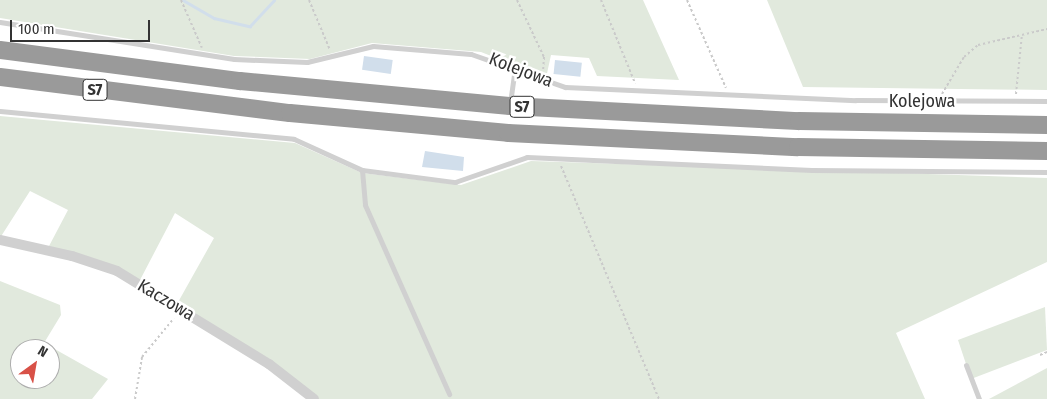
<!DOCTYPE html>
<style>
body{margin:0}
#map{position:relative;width:1047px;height:399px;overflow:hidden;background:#fff;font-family:"Fira Sans Condensed",sans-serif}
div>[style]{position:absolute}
.green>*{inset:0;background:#e1e9dd}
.water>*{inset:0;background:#d1deeb;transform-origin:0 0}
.stream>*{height:2.5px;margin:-1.25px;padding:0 1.25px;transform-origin:1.25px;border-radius:1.25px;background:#d1deeb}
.path>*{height:2px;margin-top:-1px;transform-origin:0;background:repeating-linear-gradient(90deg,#cacaca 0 2.5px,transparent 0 5px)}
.lane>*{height:5px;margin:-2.5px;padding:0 2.5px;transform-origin:2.5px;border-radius:2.5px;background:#d0d0d0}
.street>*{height:10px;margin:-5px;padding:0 5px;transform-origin:5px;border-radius:5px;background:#d0d0d0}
.highway>*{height:18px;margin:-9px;padding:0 9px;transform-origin:9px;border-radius:9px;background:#9a9a9a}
span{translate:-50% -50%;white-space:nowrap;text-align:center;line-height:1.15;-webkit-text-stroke:5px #fff;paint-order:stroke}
.shield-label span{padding:1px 4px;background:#fff;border:1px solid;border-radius:4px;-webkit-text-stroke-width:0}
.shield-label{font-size:16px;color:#333;font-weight:700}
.street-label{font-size:18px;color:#333}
.north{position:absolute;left:10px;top:339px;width:50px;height:50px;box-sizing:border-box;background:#fff;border:1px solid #adadad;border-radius:50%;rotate:32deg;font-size:14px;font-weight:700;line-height:20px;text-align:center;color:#333}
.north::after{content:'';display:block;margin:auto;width:18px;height:22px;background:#d85147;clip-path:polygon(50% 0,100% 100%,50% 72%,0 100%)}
.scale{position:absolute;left:10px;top:20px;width:140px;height:22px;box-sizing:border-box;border:2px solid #333;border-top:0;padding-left:6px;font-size:15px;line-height:18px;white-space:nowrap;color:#333;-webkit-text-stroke:4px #fff;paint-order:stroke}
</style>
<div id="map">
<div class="green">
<div style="clip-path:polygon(0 0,643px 0,679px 80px,597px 76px,589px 58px,551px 55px,546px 78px,481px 52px,372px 43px,310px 59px,234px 56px,0 18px)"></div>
<div style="clip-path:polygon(767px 0,1047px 0,1047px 90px,803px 87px)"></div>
<div style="clip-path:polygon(0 116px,295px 143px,362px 173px,461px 185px,531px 161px,1047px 178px,1047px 262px,896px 333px,925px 399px,319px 399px,271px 361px,177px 304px,214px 238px,175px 213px,139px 282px,48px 248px,68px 210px,30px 191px,0 238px)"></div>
<div style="clip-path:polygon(evenodd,0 281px,60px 305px,61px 315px,44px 343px,108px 379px,92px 399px,0 399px,0 281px,20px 349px,50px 349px,50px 379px,20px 379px,20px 349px)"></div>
<div style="clip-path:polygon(1045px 307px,1047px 350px,971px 379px,958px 340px)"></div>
<div style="clip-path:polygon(1047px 368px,1047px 399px,989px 399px)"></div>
</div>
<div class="water">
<div style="left:364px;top:56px;width:29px;height:14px;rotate:8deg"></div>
<div style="left:555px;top:60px;width:27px;height:14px;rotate:6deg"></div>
<div style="clip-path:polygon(425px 151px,464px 157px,463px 171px,422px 167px)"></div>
</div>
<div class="stream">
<div style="left:183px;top:0;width:36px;rotate:30deg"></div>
<div style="left:214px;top:18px;width:37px;rotate:13deg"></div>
<div style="left:250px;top:26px;width:35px;rotate:-47deg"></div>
</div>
<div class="path">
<div style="left:181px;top:0;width:52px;rotate:66.4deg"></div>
<div style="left:309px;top:0;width:54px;rotate:67.2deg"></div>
<div style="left:517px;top:0;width:63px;rotate:64.7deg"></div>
<div style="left:544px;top:57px;width:16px;rotate:94deg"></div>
<div style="left:601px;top:0;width:90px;rotate:67.7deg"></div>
<div style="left:687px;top:0;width:96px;rotate:66.1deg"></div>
<div style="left:942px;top:94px;width:43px;rotate:-59.3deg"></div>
<div style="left:964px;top:57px;width:18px;rotate:-41deg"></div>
<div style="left:978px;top:45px;width:71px;rotate:-13.1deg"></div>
<div style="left:1016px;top:94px;width:60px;rotate:-84.3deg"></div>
<div style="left:561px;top:166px;width:253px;rotate:67.2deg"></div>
<div style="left:1040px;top:355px;width:8px;rotate:-23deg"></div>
<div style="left:135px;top:399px;width:43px;rotate:-80.5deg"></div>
<div style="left:142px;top:357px;width:50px;rotate:-50.6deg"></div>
</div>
<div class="lane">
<div style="left:0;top:22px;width:237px;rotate:9deg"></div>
<div style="left:234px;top:59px;width:73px;rotate:2.4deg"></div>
<div style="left:307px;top:62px;width:68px;rotate:-13.6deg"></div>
<div style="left:373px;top:46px;width:98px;rotate:4.7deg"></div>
<div style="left:471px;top:54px;width:100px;rotate:19.3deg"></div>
<div style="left:565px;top:87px;width:291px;rotate:2.6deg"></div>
<div style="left:856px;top:100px;width:191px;rotate:0.3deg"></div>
<div style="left:510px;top:103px;width:34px;rotate:-82deg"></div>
<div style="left:0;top:111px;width:295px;rotate:5.4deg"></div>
<div style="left:294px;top:139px;width:75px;rotate:24.5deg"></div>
<div style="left:362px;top:170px;width:94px;rotate:7.4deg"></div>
<div style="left:455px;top:182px;width:76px;rotate:-19.1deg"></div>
<div style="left:527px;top:157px;width:285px;rotate:2.6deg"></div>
<div style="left:812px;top:170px;width:235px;rotate:0.5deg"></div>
<div style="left:362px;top:170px;width:35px;rotate:85deg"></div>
<div style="left:365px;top:205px;width:207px;rotate:66deg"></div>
<div style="left:966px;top:365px;width:36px;rotate:69deg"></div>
</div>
<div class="street">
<div style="left:0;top:240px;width:74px;rotate:12.5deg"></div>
<div style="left:72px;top:256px;width:47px;rotate:18.4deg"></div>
<div style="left:117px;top:271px;width:178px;rotate:31.5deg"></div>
<div style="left:269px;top:364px;width:57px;rotate:37.9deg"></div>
</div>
<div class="highway">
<div style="left:0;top:50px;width:242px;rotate:7.4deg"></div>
<div style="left:240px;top:81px;width:271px;rotate:5.3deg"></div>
<div style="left:510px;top:106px;width:289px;rotate:3deg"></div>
<div style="left:799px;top:121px;width:248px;rotate:0.9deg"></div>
<div style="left:0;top:77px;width:292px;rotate:7.1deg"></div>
<div style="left:290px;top:113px;width:219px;rotate:5.2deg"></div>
<div style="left:508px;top:133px;width:290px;rotate:2.8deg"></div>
<div style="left:798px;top:147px;width:249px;rotate:0.9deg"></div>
</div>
<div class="shield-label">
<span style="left:95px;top:90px">S7</span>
<span style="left:522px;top:107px">S7</span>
</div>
<div class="street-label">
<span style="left:521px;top:70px;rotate:21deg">Kolejowa</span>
<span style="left:922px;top:101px">Kolejowa</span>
<span style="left:166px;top:300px;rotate:31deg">Kaczowa</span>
</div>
<div class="north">N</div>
<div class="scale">100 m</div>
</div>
